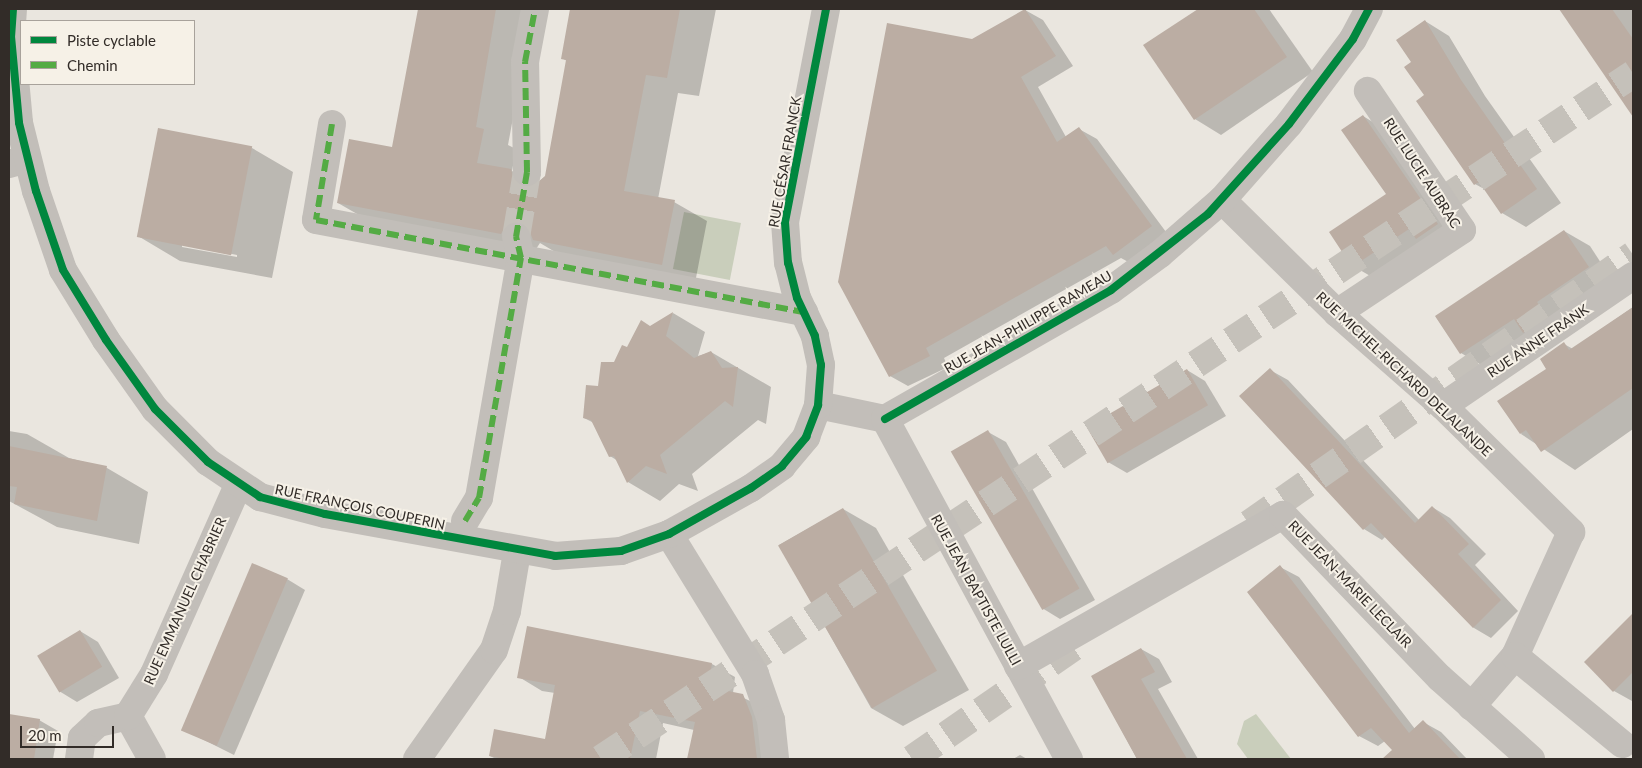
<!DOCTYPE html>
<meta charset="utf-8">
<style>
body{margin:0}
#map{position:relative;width:1642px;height:768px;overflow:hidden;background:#eae6df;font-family:Lato,sans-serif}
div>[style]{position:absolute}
.green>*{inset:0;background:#c9cebb;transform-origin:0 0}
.shadow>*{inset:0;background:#0003}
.building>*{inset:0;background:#bbada3;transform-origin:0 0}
.pedestrian-tunnel>*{height:28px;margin-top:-14px;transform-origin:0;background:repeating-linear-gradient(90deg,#c5c1ba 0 28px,transparent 0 42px)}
.trunk-tunnel>*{height:28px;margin-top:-14px;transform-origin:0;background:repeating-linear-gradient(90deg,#c5c1ba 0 28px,transparent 0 42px)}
.pedestrian>*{height:28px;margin:-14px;padding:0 14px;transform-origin:14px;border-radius:14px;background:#c2beb9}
.minor>*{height:28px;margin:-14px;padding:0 14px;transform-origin:14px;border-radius:14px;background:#c2beb9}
.tertiary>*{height:28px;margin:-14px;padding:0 14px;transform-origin:14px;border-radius:14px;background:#c2beb9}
.quiet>*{height:6px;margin-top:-3px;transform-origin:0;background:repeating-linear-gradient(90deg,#54ab44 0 12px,transparent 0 18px)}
.cycleway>*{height:8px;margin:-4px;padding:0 4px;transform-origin:4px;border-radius:4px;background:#00873e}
span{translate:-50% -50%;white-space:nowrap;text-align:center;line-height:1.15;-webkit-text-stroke:4px #f6f1e7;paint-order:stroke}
.street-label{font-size:14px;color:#322c28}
.frame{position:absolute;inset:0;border:10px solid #322c28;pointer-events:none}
.legend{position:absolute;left:20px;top:20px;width:175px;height:65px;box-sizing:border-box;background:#f6f1e7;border:1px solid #a8a29b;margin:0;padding:6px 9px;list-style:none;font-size:15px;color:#322c28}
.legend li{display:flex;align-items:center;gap:10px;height:25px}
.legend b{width:25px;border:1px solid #a8a29b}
.scale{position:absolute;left:20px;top:726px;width:94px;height:22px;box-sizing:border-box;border:2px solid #322c28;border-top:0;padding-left:6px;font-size:15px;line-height:18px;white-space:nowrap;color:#322c28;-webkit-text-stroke:4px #f6f1e7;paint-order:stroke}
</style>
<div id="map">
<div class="green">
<div style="left:684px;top:212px;width:58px;height:58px;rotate:11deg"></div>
<div style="clip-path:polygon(1256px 714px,1291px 759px,1248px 759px,1237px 744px,1244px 721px)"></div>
</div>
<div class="shadow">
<div style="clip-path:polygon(420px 9px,533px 9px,508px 145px,516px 149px,512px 171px,535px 184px,546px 176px,567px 61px,562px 58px,571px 9px,716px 9px,699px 96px,678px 93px,658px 199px,674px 202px,707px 221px,695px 283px,567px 259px,540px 243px,534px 252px,371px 222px,338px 203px,393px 148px)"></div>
<div style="clip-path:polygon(1200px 9px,1269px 9px,1313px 72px,1221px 135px,1195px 119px,1145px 45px)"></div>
<div style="clip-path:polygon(1560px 9px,1633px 9px,1633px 115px)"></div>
<div style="clip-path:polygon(1025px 10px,1043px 20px,1073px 66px,1038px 87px,1066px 137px,1079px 129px,1097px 139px,1169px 236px,1132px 264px,1121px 258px,944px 358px,948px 367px,908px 386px,890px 376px,972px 40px)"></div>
<div style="clip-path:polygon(1425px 21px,1449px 36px,1485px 96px,1561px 203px,1526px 227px,1502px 213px,1486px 190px,1475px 184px,1426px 96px,1413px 62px)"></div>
<div style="clip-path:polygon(1363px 116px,1381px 127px,1455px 235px,1372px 277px,1353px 266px,1387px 194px)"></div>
<div style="clip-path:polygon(evenodd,252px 148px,293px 172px,272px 278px,180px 261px,138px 236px,252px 148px,182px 244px,237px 255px,237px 257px,182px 247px,182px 244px)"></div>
<div style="clip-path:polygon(1564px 231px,1590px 246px,1614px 283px,1488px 369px,1461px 353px,1436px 317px)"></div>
<div style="clip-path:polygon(1633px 307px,1633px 429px,1575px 470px,1521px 434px,1548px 369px,1564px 344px,1573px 349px)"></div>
<div style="clip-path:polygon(673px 313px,705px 332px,698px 356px,711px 352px,771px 387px,766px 424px,758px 420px,692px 474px,698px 491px,679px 484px,660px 501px,628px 482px,618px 461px,610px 456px,594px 423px,584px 418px,600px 387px,628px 348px,650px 327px)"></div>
<div style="clip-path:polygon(1187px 370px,1205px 381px,1226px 416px,1127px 473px,1108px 462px)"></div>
<div style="clip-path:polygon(1270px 370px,1288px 380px,1419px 520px,1432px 507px,1450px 518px,1486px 554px,1475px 565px,1518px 611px,1491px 638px,1474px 628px,1386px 536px,1382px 540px,1364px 529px,1241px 396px)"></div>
<div style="clip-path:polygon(9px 431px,27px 434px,69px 458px,107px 468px,148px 492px,139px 544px,57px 527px,9px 501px)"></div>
<div style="clip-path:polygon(988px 432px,1006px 442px,1095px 600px,1060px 619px,1042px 608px)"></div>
<div style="clip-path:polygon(843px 509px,876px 528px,969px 690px,903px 726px,871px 708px,779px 545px)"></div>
<div style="clip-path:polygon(1280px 567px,1299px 577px,1415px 729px,1423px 722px,1441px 732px,1467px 759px,1403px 759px,1385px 741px,1378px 746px,1359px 736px)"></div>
<div style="clip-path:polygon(287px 579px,305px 590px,234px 755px,182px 729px)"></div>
<div style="clip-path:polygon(1633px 614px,1633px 700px,1632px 701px,1614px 691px,1586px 662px)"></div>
<div style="clip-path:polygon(80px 631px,98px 642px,119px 678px,77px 702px,59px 691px)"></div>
<div style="clip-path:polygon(1141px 649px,1159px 659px,1172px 682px,1158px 689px,1198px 759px,1137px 759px,1093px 677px)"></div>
<div style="clip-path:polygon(712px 664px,735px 677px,733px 693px,767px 709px,779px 759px,688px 759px,694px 730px,663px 723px,656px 759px,496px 759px,490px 756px,546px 740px,555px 693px,542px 691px,519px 677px)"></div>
<div style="clip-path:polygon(9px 715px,39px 720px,58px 731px,53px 759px,9px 759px)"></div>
<div style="clip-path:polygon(1020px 755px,1027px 759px,1013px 759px)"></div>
</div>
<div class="building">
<div style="clip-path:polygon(418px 9px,496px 9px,476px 127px,484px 129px,477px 163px,511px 169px,514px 180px,527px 188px,535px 185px,545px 176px,566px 60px,561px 59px,570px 9px,680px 9px,667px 78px,646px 75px,624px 191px,675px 200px,662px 265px,533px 240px,528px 227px,520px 222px,506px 225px,501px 234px,337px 203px,349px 139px,392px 147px)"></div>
<div style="clip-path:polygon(1025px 9px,1056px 56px,1021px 77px,1057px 142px,1079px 127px,1152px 226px,1113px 255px,1106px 246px,926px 348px,930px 356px,889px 377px,838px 282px,887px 23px,972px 39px)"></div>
<div style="clip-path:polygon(1198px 9px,1254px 9px,1287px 57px,1194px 120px,1143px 45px)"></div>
<div style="clip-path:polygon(1559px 9px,1612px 9px,1633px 39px,1633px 117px)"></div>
<div style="clip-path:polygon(1425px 20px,1461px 80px,1537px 189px,1501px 214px,1479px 182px,1474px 185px,1416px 101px,1424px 95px,1404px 67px,1411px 62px,1396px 40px)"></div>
<div style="clip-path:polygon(1363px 115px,1438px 224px,1416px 239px,1409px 229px,1352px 267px,1329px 232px,1386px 194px,1341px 130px)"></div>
<div style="left:158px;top:128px;width:96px;height:111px;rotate:11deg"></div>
<div style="clip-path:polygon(1564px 230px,1589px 267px,1537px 302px,1547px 316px,1523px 333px,1514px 319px,1460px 354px,1435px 316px)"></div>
<div style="clip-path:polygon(1633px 307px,1633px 388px,1541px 452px,1526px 430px,1520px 434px,1497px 401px,1546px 369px,1540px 359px,1564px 342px,1569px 350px)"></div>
<div style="clip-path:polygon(673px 312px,666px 336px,694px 358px,711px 351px,722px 368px,738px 367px,733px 407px,725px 401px,660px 455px,667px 474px,646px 466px,627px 483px,614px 456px,609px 457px,591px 420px,583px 418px,586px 385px,598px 386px,601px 362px,614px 362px,622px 345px,627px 347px,641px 320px,650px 326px)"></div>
<div style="clip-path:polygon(1270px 368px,1415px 523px,1432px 506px,1469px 544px,1458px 554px,1501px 600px,1473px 628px,1371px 523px,1363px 530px,1239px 396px)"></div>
<div style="left:1187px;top:369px;width:42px;height:116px;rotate:60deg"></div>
<div style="left:988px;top:430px;width:183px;height:43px;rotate:60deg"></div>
<div style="clip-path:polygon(9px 446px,107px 466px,97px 521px,14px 504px,17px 487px,9px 486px)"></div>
<div style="left:843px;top:508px;width:188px;height:75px;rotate:60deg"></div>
<div style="left:252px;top:563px;width:39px;height:182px;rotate:23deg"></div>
<div style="clip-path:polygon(1280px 565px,1409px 733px,1423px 720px,1460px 759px,1382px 759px,1392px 750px,1371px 728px,1358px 737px,1247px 592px)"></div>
<div style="clip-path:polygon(1633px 613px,1633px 672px,1613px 692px,1584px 662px)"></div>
<div style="clip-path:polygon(527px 626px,712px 663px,708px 687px,743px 694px,752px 717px,757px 759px,687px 759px,695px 722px,640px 711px,630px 759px,505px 759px,489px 756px,494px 729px,545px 739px,555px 685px,517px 678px)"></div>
<div style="left:80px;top:630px;width:43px;height:50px;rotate:59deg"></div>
<div style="clip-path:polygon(1141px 648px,1155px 672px,1141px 679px,1187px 759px,1137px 759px,1091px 676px)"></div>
<div style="clip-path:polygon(9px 714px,40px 719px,34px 759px,9px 759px)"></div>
</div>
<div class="pedestrian-tunnel">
<div style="left:516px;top:237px;width:66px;rotate:-80.4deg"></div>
</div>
<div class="trunk-tunnel">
<div style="left:1249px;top:524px;width:469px;rotate:-35deg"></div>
<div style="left:601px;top:759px;width:1239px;rotate:-33.57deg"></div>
<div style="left:912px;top:759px;width:198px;rotate:-34.7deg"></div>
</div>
<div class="pedestrian">
<div style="left:332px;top:124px;width:97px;rotate:99.5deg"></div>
<div style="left:316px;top:220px;width:497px;rotate:10.7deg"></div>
<div style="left:527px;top:172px;width:110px;rotate:-91deg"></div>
<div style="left:525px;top:62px;width:54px;rotate:-79.3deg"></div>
<div style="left:465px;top:521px;width:27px;rotate:-59deg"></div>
<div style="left:479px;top:498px;width:244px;rotate:-80.1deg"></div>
<div style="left:521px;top:258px;width:22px;rotate:-103deg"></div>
</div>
<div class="minor">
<div style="left:9px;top:164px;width:19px;rotate:-16deg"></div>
<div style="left:1222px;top:200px;width:161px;rotate:44.5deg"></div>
<div style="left:1337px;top:313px;width:141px;rotate:41.3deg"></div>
<div style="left:1443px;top:406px;width:180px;rotate:44.5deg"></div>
<div style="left:1571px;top:532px;width:136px;rotate:114.3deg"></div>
<div style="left:1515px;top:656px;width:67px;rotate:130.8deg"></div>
<div style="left:1337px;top:313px;width:150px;rotate:-33.6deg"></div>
<div style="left:1462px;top:230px;width:168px;rotate:-124.1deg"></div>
<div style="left:818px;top:405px;width:68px;rotate:11.8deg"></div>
<div style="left:885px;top:419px;width:260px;rotate:-29.7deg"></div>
<div style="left:1111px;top:290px;width:61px;rotate:-36.3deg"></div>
<div style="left:1160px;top:254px;width:82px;rotate:-41.1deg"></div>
<div style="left:1222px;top:200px;width:101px;rotate:-48.6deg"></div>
<div style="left:1289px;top:124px;width:106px;rotate:-53deg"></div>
<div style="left:1353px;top:39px;width:34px;rotate:-62deg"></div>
<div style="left:1443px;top:406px;width:230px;rotate:-34.4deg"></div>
<div style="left:885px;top:419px;width:387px;rotate:61.6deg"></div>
<div style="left:669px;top:534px;width:164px;rotate:58.4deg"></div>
<div style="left:755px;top:674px;width:49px;rotate:70.8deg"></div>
<div style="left:771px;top:720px;width:39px;rotate:84deg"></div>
<div style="left:1515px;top:656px;width:139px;rotate:39.4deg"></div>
<div style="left:1018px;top:666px;width:305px;rotate:-29.7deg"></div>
<div style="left:1283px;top:515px;width:226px;rotate:46.1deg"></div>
<div style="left:1440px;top:678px;width:122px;rotate:41.7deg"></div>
<div style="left:128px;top:716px;width:49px;rotate:60.8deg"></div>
<div style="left:79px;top:759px;width:21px;rotate:-82deg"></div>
<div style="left:82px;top:738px;width:22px;rotate:-43deg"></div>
<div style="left:98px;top:723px;width:31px;rotate:-13deg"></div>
<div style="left:128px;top:716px;width:49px;rotate:-58.2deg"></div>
<div style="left:154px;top:674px;width:207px;rotate:-66deg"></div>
<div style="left:417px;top:759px;width:133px;rotate:-54.8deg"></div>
<div style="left:494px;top:650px;width:41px;rotate:-71.6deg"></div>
<div style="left:507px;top:611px;width:60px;rotate:-80.4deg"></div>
</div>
<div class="tertiary">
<div style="left:13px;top:9px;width:27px;rotate:94deg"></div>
<div style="left:11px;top:36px;width:87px;rotate:84.7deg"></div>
<div style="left:19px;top:123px;width:70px;rotate:76deg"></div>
<div style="left:36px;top:191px;width:83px;rotate:71.1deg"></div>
<div style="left:63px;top:270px;width:82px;rotate:58.4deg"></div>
<div style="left:106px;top:340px;width:85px;rotate:54.6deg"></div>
<div style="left:155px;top:409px;width:75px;rotate:45deg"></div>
<div style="left:208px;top:462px;width:63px;rotate:33.9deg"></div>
<div style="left:260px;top:497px;width:67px;rotate:14.7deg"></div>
<div style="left:325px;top:514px;width:234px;rotate:10.3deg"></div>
<div style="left:555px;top:556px;width:66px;rotate:-4.3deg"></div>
<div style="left:621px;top:551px;width:51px;rotate:-19.5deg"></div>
<div style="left:669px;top:534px;width:94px;rotate:-29.3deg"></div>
<div style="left:751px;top:488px;width:38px;rotate:-35deg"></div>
<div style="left:782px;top:466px;width:38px;rotate:-50deg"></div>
<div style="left:806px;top:437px;width:34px;rotate:-69deg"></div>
<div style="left:818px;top:405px;width:40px;rotate:-85.7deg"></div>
<div style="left:821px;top:365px;width:30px;rotate:-102deg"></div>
<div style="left:815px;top:336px;width:42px;rotate:-115.3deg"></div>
<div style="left:797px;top:298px;width:36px;rotate:-104deg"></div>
<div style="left:788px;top:263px;width:41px;rotate:-94.2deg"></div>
<div style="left:785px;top:222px;width:217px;rotate:-79.1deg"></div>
</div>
<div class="quiet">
<div style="left:332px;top:124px;width:97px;rotate:99.5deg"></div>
<div style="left:316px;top:220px;width:497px;rotate:10.7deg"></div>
<div style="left:465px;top:521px;width:27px;rotate:-59deg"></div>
<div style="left:479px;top:498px;width:244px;rotate:-80.1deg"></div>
<div style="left:521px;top:258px;width:22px;rotate:-103deg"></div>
<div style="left:516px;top:237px;width:66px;rotate:-80.4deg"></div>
<div style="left:527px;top:172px;width:110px;rotate:-91deg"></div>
<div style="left:525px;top:62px;width:54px;rotate:-79.3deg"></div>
</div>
<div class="cycleway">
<div style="left:13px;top:9px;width:27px;rotate:94deg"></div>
<div style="left:11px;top:36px;width:87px;rotate:84.7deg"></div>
<div style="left:19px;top:123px;width:70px;rotate:76deg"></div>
<div style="left:36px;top:191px;width:83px;rotate:71.1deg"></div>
<div style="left:63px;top:270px;width:82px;rotate:58.4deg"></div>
<div style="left:106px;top:340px;width:85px;rotate:54.6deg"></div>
<div style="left:155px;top:409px;width:75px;rotate:45deg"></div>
<div style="left:208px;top:462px;width:63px;rotate:33.9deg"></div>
<div style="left:260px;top:497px;width:67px;rotate:14.7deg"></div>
<div style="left:325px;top:514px;width:234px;rotate:10.3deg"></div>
<div style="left:555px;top:556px;width:66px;rotate:-4.3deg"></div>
<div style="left:621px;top:551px;width:51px;rotate:-19.5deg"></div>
<div style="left:669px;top:534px;width:94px;rotate:-29.3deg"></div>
<div style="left:751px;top:488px;width:38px;rotate:-35deg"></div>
<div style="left:782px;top:466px;width:38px;rotate:-50deg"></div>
<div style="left:806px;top:437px;width:34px;rotate:-69deg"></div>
<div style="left:818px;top:405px;width:40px;rotate:-85.7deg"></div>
<div style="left:821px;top:365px;width:30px;rotate:-102deg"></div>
<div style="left:815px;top:336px;width:42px;rotate:-115.3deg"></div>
<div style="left:797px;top:298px;width:36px;rotate:-104deg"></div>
<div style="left:788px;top:263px;width:41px;rotate:-94.2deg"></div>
<div style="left:785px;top:222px;width:217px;rotate:-79.1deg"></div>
<div style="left:885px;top:419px;width:260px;rotate:-29.7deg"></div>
<div style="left:1111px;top:290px;width:123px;rotate:-38.1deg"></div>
<div style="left:1208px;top:214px;width:121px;rotate:-48deg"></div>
<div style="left:1289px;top:124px;width:106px;rotate:-53deg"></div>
<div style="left:1353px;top:39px;width:34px;rotate:-62deg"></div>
</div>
<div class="street-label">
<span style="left:785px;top:162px;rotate:-80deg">RUE CÉSAR FRANCK</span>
<span style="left:1422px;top:173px;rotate:57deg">RUE LUCIE AUBRAC</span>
<span style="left:1028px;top:322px;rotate:-30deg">RUE JEAN-PHILIPPE RAMEAU</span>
<span style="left:1538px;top:341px;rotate:-34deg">RUE ANNE FRANK</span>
<span style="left:1404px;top:374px;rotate:43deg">RUE MICHEL-RICHARD DELALANDE</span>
<span style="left:360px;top:507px;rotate:12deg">RUE FRANÇOIS COUPERIN</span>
<span style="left:1350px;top:584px;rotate:46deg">RUE JEAN-MARIE LECLAIR</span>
<span style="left:976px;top:590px;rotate:61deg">RUE JEAN BAPTISTE LULLI</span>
<span style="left:185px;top:601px;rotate:-66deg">RUE EMMANUEL CHABRIER</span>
</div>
<div class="frame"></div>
<ul class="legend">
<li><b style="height:6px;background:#00873e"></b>Piste cyclable</li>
<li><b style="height:6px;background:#54ab44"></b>Chemin</li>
</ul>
<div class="scale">20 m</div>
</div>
